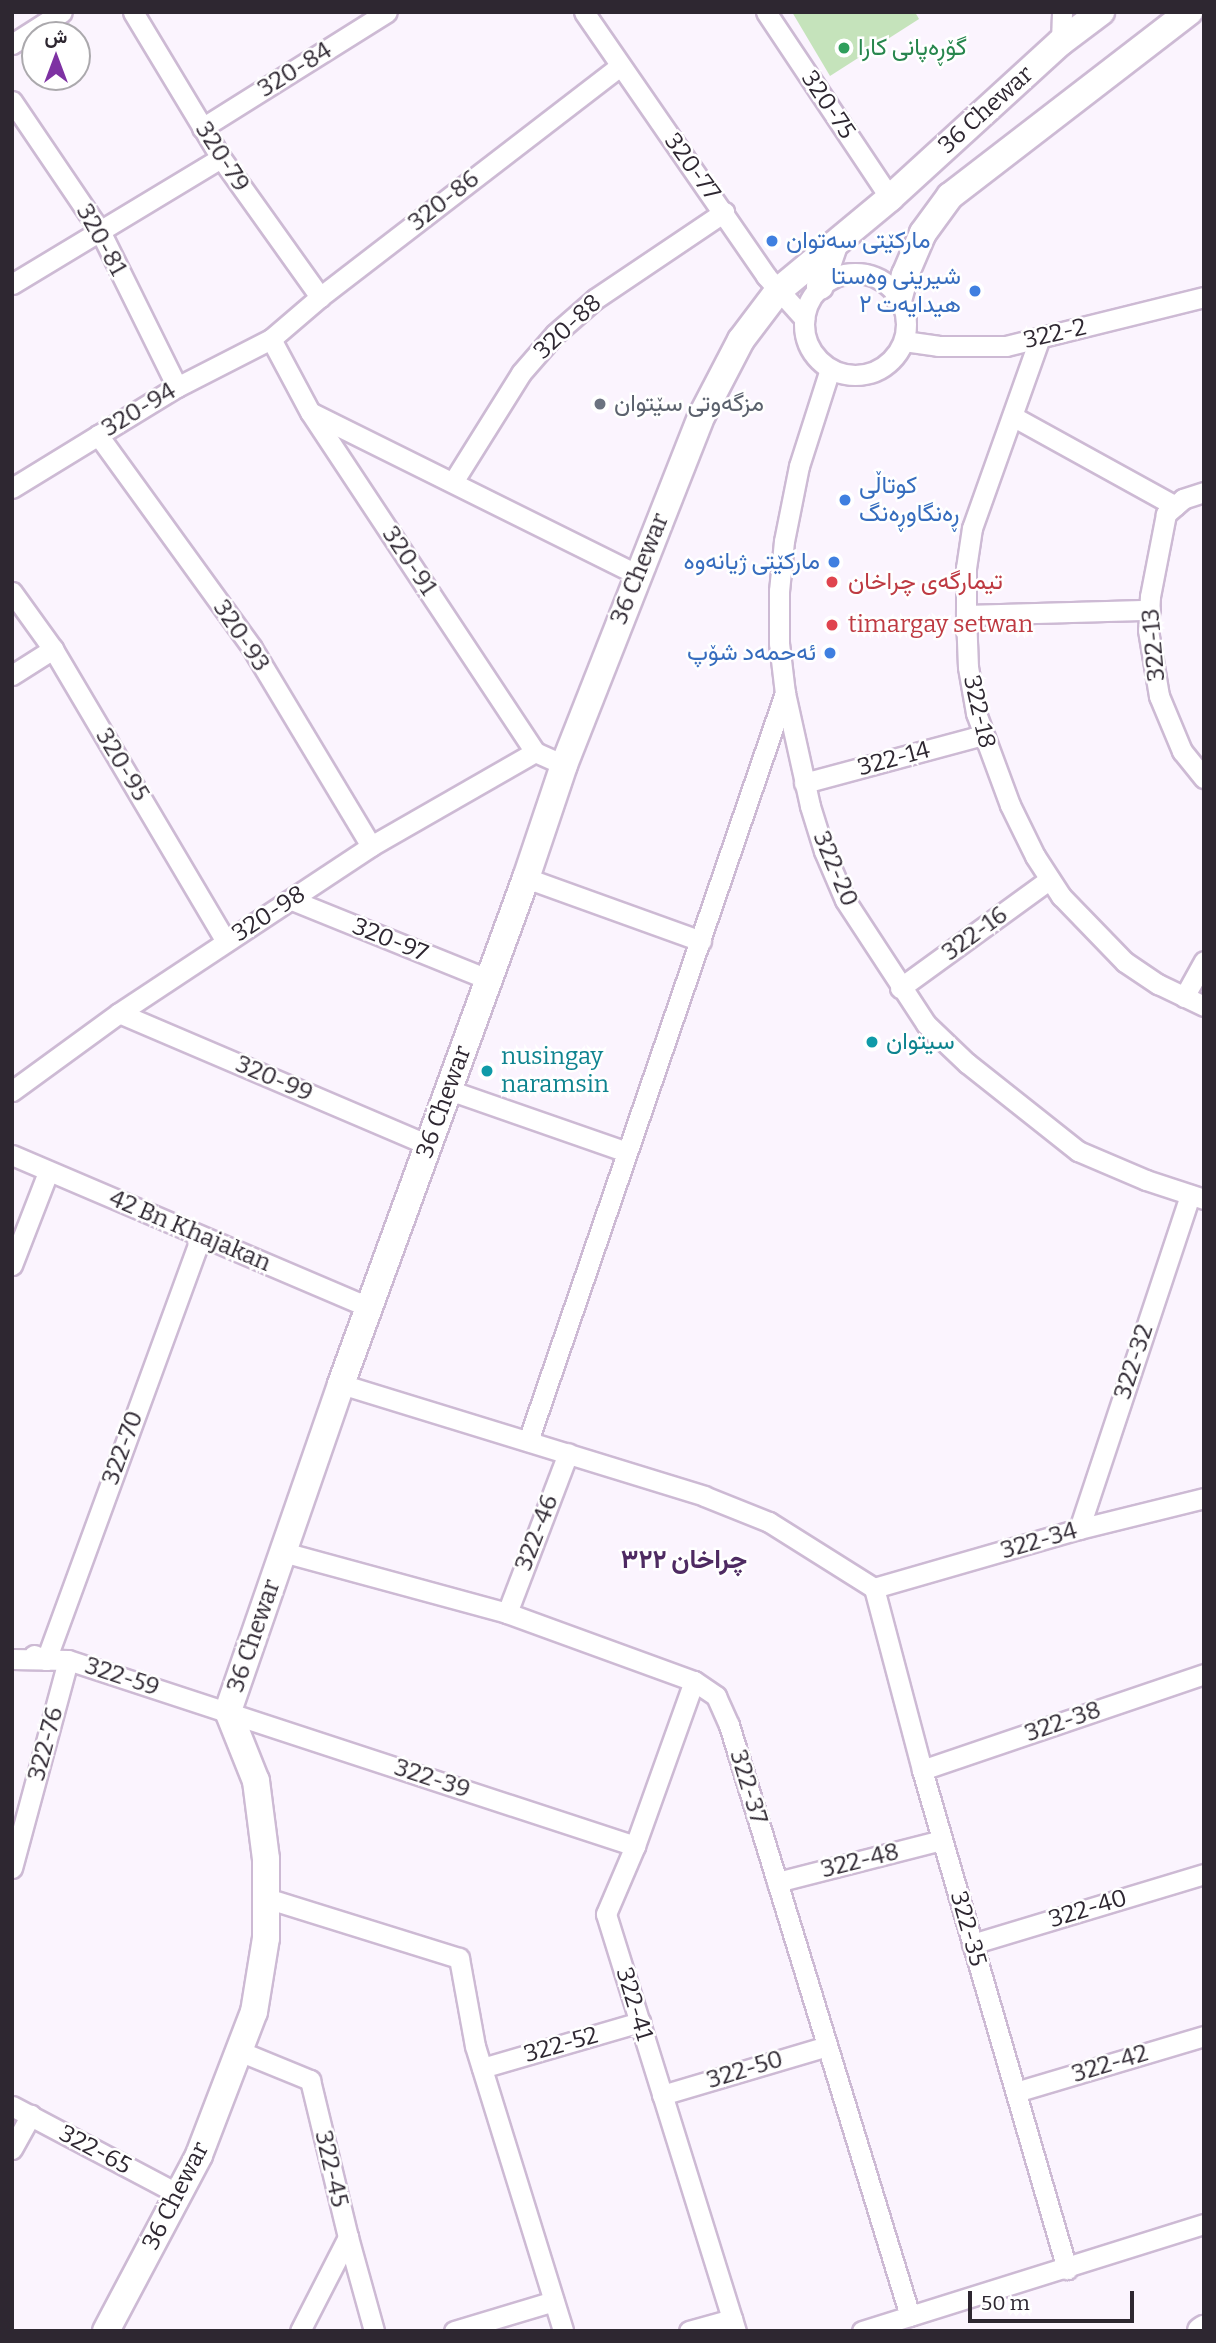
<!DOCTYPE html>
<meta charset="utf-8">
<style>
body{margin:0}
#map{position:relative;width:1216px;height:2343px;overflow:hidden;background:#fbf4fe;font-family:Bitter,Vazirmatn,serif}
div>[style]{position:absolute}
.green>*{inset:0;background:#c5e3bb}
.roads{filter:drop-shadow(2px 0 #cdbad4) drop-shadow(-2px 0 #cdbad4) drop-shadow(0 2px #cdbad4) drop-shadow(0 -2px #cdbad4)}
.street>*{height:19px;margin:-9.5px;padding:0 9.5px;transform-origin:9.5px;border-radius:9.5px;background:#fff}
.street>.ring{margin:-9.5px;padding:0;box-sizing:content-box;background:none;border:19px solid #fff;border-radius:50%}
.secondary>*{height:26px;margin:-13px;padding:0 13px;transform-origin:13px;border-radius:13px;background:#fff}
.dots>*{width:19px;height:19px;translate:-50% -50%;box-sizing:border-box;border:4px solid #fff;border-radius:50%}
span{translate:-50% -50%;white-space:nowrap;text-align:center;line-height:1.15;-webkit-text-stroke:5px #fff;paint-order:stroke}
.leisure-label{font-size:24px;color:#27864d}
.left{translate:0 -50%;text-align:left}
.street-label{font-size:24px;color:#2e2731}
.shop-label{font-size:24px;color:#366cbe}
.right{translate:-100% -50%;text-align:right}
.worship-label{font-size:24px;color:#5b616d}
.health-label{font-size:24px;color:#be3a42}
.culture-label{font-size:24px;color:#0d838f}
.neighbourhood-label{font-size:26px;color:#4e2a62;font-weight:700}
.frame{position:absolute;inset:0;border:14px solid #2e2731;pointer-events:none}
.north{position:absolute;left:21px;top:21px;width:70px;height:70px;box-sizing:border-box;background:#fff;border:2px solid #aba9ad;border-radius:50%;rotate:0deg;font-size:19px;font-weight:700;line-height:28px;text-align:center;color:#2e2731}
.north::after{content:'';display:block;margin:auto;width:24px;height:32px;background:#7e32a3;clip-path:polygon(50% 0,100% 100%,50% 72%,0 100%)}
.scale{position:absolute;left:968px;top:2291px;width:166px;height:32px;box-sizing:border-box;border:4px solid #2e2731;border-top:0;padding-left:9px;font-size:21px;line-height:24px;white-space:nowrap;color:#2e2731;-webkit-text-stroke:5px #fff;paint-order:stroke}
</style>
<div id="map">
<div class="green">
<div style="clip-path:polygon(792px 12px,915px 12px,919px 19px,830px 76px)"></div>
</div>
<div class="roads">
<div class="street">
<div style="left:133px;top:12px;width:170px;rotate:58.9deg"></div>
<div style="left:221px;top:158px;width:171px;rotate:54.5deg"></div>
<div style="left:584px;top:12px;width:321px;rotate:55.4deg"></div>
<div style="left:766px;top:276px;width:57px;rotate:47.9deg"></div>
<div style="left:766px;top:12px;width:224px;rotate:56.3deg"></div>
<div style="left:1061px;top:42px;width:30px;rotate:-88deg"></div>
<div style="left:12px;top:44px;width:59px;rotate:-32.6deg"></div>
<div style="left:12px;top:101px;width:157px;rotate:55.9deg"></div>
<div style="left:100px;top:231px;width:174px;rotate:63.7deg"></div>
<div style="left:202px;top:128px;width:218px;rotate:-32.1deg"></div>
<div class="ring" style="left:804px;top:273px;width:83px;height:83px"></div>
<div style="left:12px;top:284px;width:244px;rotate:-31.1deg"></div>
<div style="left:271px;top:339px;width:83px;rotate:61.9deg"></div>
<div style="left:310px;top:412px;width:408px;rotate:56.5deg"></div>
<div style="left:535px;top:752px;width:32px;rotate:24deg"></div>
<div style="left:1039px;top:340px;width:200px;rotate:109.6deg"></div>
<div style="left:972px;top:528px;width:40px;rotate:98.5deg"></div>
<div style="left:966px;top:568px;width:47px;rotate:90deg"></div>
<div style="left:966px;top:615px;width:52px;rotate:87.8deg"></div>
<div style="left:968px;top:667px;width:47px;rotate:80.1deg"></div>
<div style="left:976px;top:713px;width:98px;rotate:69.7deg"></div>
<div style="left:1010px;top:805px;width:57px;rotate:63.9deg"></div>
<div style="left:1035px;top:856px;width:48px;rotate:57deg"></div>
<div style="left:1061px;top:896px;width:92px;rotate:45.9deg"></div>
<div style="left:1125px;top:962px;width:40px;rotate:34deg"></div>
<div style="left:1158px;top:984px;width:51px;rotate:25.6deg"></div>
<div style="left:904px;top:341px;width:34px;rotate:8deg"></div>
<div style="left:938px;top:346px;width:68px"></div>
<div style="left:1006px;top:346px;width:204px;rotate:-13.9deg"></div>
<div style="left:830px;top:369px;width:102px;rotate:107.7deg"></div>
<div style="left:799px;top:466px;width:76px;rotate:101.3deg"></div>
<div style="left:784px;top:541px;width:50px;rotate:95.7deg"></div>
<div style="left:779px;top:591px;width:52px;rotate:90deg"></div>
<div style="left:779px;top:643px;width:50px;rotate:83.2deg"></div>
<div style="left:785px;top:693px;width:116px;rotate:77.5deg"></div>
<div style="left:810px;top:806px;width:47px;rotate:72.7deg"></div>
<div style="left:824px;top:851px;width:53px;rotate:66.8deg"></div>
<div style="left:845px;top:900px;width:148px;rotate:56.8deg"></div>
<div style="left:926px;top:1024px;width:57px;rotate:43.6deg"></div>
<div style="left:967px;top:1063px;width:142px;rotate:38.4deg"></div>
<div style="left:1078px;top:1151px;width:74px;rotate:23.1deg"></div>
<div style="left:1146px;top:1180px;width:61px;rotate:18.1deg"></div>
<div style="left:312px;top:413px;width:363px;rotate:26.4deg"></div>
<div style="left:1014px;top:417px;width:184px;rotate:28.9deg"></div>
<div style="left:98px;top:435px;width:263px;rotate:54.1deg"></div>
<div style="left:252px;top:648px;width:231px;rotate:59deg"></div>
<div style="left:453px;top:482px;width:128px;rotate:-58deg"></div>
<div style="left:521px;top:373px;width:52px;rotate:-48.9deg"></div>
<div style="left:555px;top:334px;width:53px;rotate:-41.2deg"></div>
<div style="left:595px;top:299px;width:156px;rotate:-34deg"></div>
<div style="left:12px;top:488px;width:193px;rotate:-31.5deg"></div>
<div style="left:177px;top:387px;width:106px;rotate:-27.1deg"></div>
<div style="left:271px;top:339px;width:65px;rotate:-40.6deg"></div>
<div style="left:320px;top:297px;width:379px;rotate:-37.6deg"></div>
<div style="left:1204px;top:492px;width:22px;rotate:162deg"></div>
<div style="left:1183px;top:499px;width:23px;rotate:139deg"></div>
<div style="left:1166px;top:514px;width:84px;rotate:101deg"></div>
<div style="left:1150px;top:596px;width:34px;rotate:93deg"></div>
<div style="left:1148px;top:630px;width:67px;rotate:80.5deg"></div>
<div style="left:1159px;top:696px;width:60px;rotate:67.3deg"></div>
<div style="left:1182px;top:751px;width:35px;rotate:51deg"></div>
<div style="left:12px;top:592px;width:70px;rotate:54.3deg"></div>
<div style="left:53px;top:649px;width:340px;rotate:59.4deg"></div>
<div style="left:966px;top:615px;width:184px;rotate:-1.6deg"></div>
<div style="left:12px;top:675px;width:49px;rotate:-32.4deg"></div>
<div style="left:804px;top:783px;width:185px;rotate:-15deg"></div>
<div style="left:526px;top:878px;width:186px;rotate:19.8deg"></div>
<div style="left:292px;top:900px;width:211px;rotate:22deg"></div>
<div style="left:900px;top:988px;width:185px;rotate:-36deg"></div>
<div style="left:1184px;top:997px;width:41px;rotate:-60.9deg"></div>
<div style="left:119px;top:1013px;width:337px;rotate:23.1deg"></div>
<div style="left:449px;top:1090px;width:188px;rotate:19.2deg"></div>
<div style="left:12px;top:1091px;width:132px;rotate:-36.1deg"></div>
<div style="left:119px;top:1013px;width:302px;rotate:-33.5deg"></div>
<div style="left:371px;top:846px;width:189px;rotate:-29.8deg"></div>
<div style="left:12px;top:1155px;width:388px;rotate:23.1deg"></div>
<div style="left:12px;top:1265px;width:100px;rotate:-68.8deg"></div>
<div style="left:341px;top:1384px;width:380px;rotate:17.1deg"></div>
<div style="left:704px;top:1496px;width:70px;rotate:21.8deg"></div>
<div style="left:769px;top:1522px;width:124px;rotate:32.2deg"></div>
<div style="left:528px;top:1441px;width:791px;rotate:-71.04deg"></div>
<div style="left:1079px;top:1529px;width:352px;rotate:-71.6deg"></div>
<div style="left:283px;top:1552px;width:232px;rotate:15.2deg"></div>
<div style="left:507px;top:1613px;width:199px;rotate:20deg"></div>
<div style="left:694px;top:1681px;width:27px;rotate:34deg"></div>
<div style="left:716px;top:1696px;width:32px;rotate:66deg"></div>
<div style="left:729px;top:1725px;width:618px;rotate:72.97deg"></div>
<div style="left:874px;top:1588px;width:188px;rotate:75.2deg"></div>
<div style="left:922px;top:1770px;width:520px;rotate:73.8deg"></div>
<div style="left:874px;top:1588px;width:213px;rotate:-16.1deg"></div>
<div style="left:1079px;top:1529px;width:129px;rotate:-13.9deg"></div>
<div style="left:507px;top:1613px;width:171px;rotate:-69.1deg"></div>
<div style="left:34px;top:1655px;width:13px;rotate:23deg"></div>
<div style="left:46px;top:1660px;width:451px;rotate:-69.9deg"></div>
<div style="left:12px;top:1659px;width:56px;rotate:1deg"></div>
<div style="left:68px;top:1660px;width:597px;rotate:18.16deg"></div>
<div style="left:694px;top:1681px;width:175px;rotate:109.7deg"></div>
<div style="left:635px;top:1846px;width:74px;rotate:113.1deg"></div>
<div style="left:606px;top:1914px;width:437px;rotate:72.7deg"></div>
<div style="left:922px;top:1770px;width:298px;rotate:-18.8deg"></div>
<div style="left:12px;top:1868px;width:215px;rotate:-74.9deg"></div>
<div style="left:777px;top:1882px;width:170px;rotate:-14.3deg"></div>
<div style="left:266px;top:1898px;width:202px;rotate:17.3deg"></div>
<div style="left:459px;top:1958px;width:89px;rotate:79.7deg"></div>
<div style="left:475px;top:2046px;width:298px;rotate:72.8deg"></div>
<div style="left:972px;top:1944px;width:242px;rotate:-16.8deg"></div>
<div style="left:239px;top:2051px;width:77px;rotate:22.2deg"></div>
<div style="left:310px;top:2080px;width:162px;rotate:76.4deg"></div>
<div style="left:348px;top:2237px;width:98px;rotate:74.5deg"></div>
<div style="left:482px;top:2068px;width:165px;rotate:-16.2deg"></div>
<div style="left:1016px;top:2092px;width:196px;rotate:-16.6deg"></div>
<div style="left:662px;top:2095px;width:172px;rotate:-16.5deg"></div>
<div style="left:12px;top:2106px;width:188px;rotate:27.9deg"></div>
<div style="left:12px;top:2149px;width:39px;rotate:-61deg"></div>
<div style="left:300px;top:2331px;width:106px;rotate:-62.9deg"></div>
<div style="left:454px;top:2331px;width:104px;rotate:-16.7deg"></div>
<div style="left:689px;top:2331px;width:45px;rotate:-15.6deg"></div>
<div style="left:862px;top:2331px;width:358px;rotate:-17.4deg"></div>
</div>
<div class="secondary">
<div style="left:820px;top:286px;width:43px;rotate:-71.1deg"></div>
<div style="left:899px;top:297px;width:23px;rotate:-75deg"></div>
<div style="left:905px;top:275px;width:46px;rotate:-66.8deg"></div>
<div style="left:923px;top:233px;width:46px;rotate:-53.9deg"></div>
<div style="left:950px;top:196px;width:302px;rotate:-37.6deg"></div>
<div style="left:106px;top:2331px;width:199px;rotate:-62.1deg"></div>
<div style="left:199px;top:2155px;width:153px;rotate:-69deg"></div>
<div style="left:254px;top:2012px;width:75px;rotate:-80.8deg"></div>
<div style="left:266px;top:1938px;width:79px;rotate:-90deg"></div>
<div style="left:266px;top:1859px;width:79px;rotate:-97.3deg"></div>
<div style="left:256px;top:1781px;width:75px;rotate:-111.8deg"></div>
<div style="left:228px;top:1711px;width:346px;rotate:-70.9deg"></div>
<div style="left:341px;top:1384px;width:539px;rotate:-69.92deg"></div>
<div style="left:526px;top:878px;width:119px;rotate:-71.4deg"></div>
<div style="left:564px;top:765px;width:376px;rotate:-68.5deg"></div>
<div style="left:702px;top:415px;width:85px;rotate:-62.5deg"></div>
<div style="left:741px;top:340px;width:61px;rotate:-52.9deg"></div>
<div style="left:778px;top:291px;width:146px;rotate:-39.7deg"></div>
<div style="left:890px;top:198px;width:231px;rotate:-42.4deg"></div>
<div style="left:1061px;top:42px;width:50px;rotate:-36.9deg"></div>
<div style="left:1201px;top:2331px;width:4px;rotate:-34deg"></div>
</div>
</div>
<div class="dots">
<div style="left:844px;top:48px;background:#2e9e5b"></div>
<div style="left:772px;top:241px;background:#3f7fe0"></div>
<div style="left:975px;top:291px;background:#3f7fe0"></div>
<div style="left:600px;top:404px;background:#6b7280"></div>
<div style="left:845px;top:500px;background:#3f7fe0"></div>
<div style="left:834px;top:562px;background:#3f7fe0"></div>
<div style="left:832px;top:582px;background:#e0444e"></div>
<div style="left:832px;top:625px;background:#e0444e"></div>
<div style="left:830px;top:653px;background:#3f7fe0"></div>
<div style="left:872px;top:1042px;background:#0f9aa8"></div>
<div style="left:487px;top:1071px;background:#0f9aa8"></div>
</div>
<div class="leisure-label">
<span class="left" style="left:858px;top:48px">گۆڕەپانی کارا</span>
</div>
<div class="street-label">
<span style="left:295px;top:70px;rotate:-32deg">320-84</span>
<span style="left:828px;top:105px;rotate:56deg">320-75</span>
<span style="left:986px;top:110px;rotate:-42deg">36 Chewar</span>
<span style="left:222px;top:157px;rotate:57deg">320-79</span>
<span style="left:692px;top:167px;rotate:54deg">320-77</span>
<span style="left:444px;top:201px;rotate:-38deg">320-86</span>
<span style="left:101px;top:240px;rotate:61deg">320-81</span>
<span style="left:568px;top:327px;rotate:-43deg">320-88</span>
<span style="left:1055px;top:334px;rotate:-13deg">322-2</span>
<span style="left:139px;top:410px;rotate:-31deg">320-94</span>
<span style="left:409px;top:561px;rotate:56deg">320-91</span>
<span style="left:640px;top:569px;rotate:-68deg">36 Chewar</span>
<span style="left:241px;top:636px;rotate:56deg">320-93</span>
<span style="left:1154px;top:645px;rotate:-95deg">322-13</span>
<span style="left:979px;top:712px;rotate:77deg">322-18</span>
<span style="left:894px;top:759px;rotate:-15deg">322-14</span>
<span style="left:122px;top:765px;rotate:59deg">320-95</span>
<span style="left:835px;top:869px;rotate:67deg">322-20</span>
<span style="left:269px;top:914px;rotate:-33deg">320-98</span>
<span style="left:975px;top:934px;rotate:-36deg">322-16</span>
<span style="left:390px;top:940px;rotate:22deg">320-97</span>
<span style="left:274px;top:1079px;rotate:23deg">320-99</span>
<span style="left:444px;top:1102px;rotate:-70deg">36 Chewar</span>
<span style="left:190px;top:1231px;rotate:23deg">42 Bn Khajakan</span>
<span style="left:1134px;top:1362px;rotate:-72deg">322-32</span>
<span style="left:123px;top:1448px;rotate:-70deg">322-70</span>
<span style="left:537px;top:1533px;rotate:-69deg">322-46</span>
<span style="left:1039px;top:1541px;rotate:-16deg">322-34</span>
<span style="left:254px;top:1636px;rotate:-71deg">36 Chewar</span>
<span style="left:122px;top:1677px;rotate:18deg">322-59</span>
<span style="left:1063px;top:1722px;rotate:-19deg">322-38</span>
<span style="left:46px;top:1744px;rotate:-75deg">322-76</span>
<span style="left:432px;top:1779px;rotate:18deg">322-39</span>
<span style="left:748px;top:1787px;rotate:73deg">322-37</span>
<span style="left:860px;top:1861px;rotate:-14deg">322-48</span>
<span style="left:1088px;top:1909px;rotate:-17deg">322-40</span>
<span style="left:968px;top:1929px;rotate:74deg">322-35</span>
<span style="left:634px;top:2004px;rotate:73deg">322-41</span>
<span style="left:561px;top:2045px;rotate:-16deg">322-52</span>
<span style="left:1110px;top:2064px;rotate:-17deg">322-42</span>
<span style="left:745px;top:2070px;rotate:-17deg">322-50</span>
<span style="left:95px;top:2150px;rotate:28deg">322-65</span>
<span style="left:331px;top:2169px;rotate:77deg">322-45</span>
<span style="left:176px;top:2196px;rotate:-63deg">36 Chewar</span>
</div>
<div class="shop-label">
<span class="left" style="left:786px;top:241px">مارکێتی سەتوان</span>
<span class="right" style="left:961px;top:291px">شیرینی وەستا<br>هیدایەت ٢</span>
<span class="left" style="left:859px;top:500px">کوتاڵی<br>ڕەنگاوڕەنگ</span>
<span class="right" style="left:820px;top:562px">مارکێتی ژیانەوە</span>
<span class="right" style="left:816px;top:653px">ئەحمەد شۆپ</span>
</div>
<div class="worship-label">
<span class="left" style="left:614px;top:404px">مزگەوتی سێتوان</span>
</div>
<div class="health-label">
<span class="left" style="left:848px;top:582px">تیمارگەی چراخان</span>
<span class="left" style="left:848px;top:625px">timargay setwan</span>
</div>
<div class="culture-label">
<span class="left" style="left:886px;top:1042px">سيتوان</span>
<span class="left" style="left:501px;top:1071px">nusingay<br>naramsin</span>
</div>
<div class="neighbourhood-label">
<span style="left:684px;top:1560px">چراخان ٣٢٢</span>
</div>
<div class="frame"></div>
<div class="north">ش</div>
<div class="scale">50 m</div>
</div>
